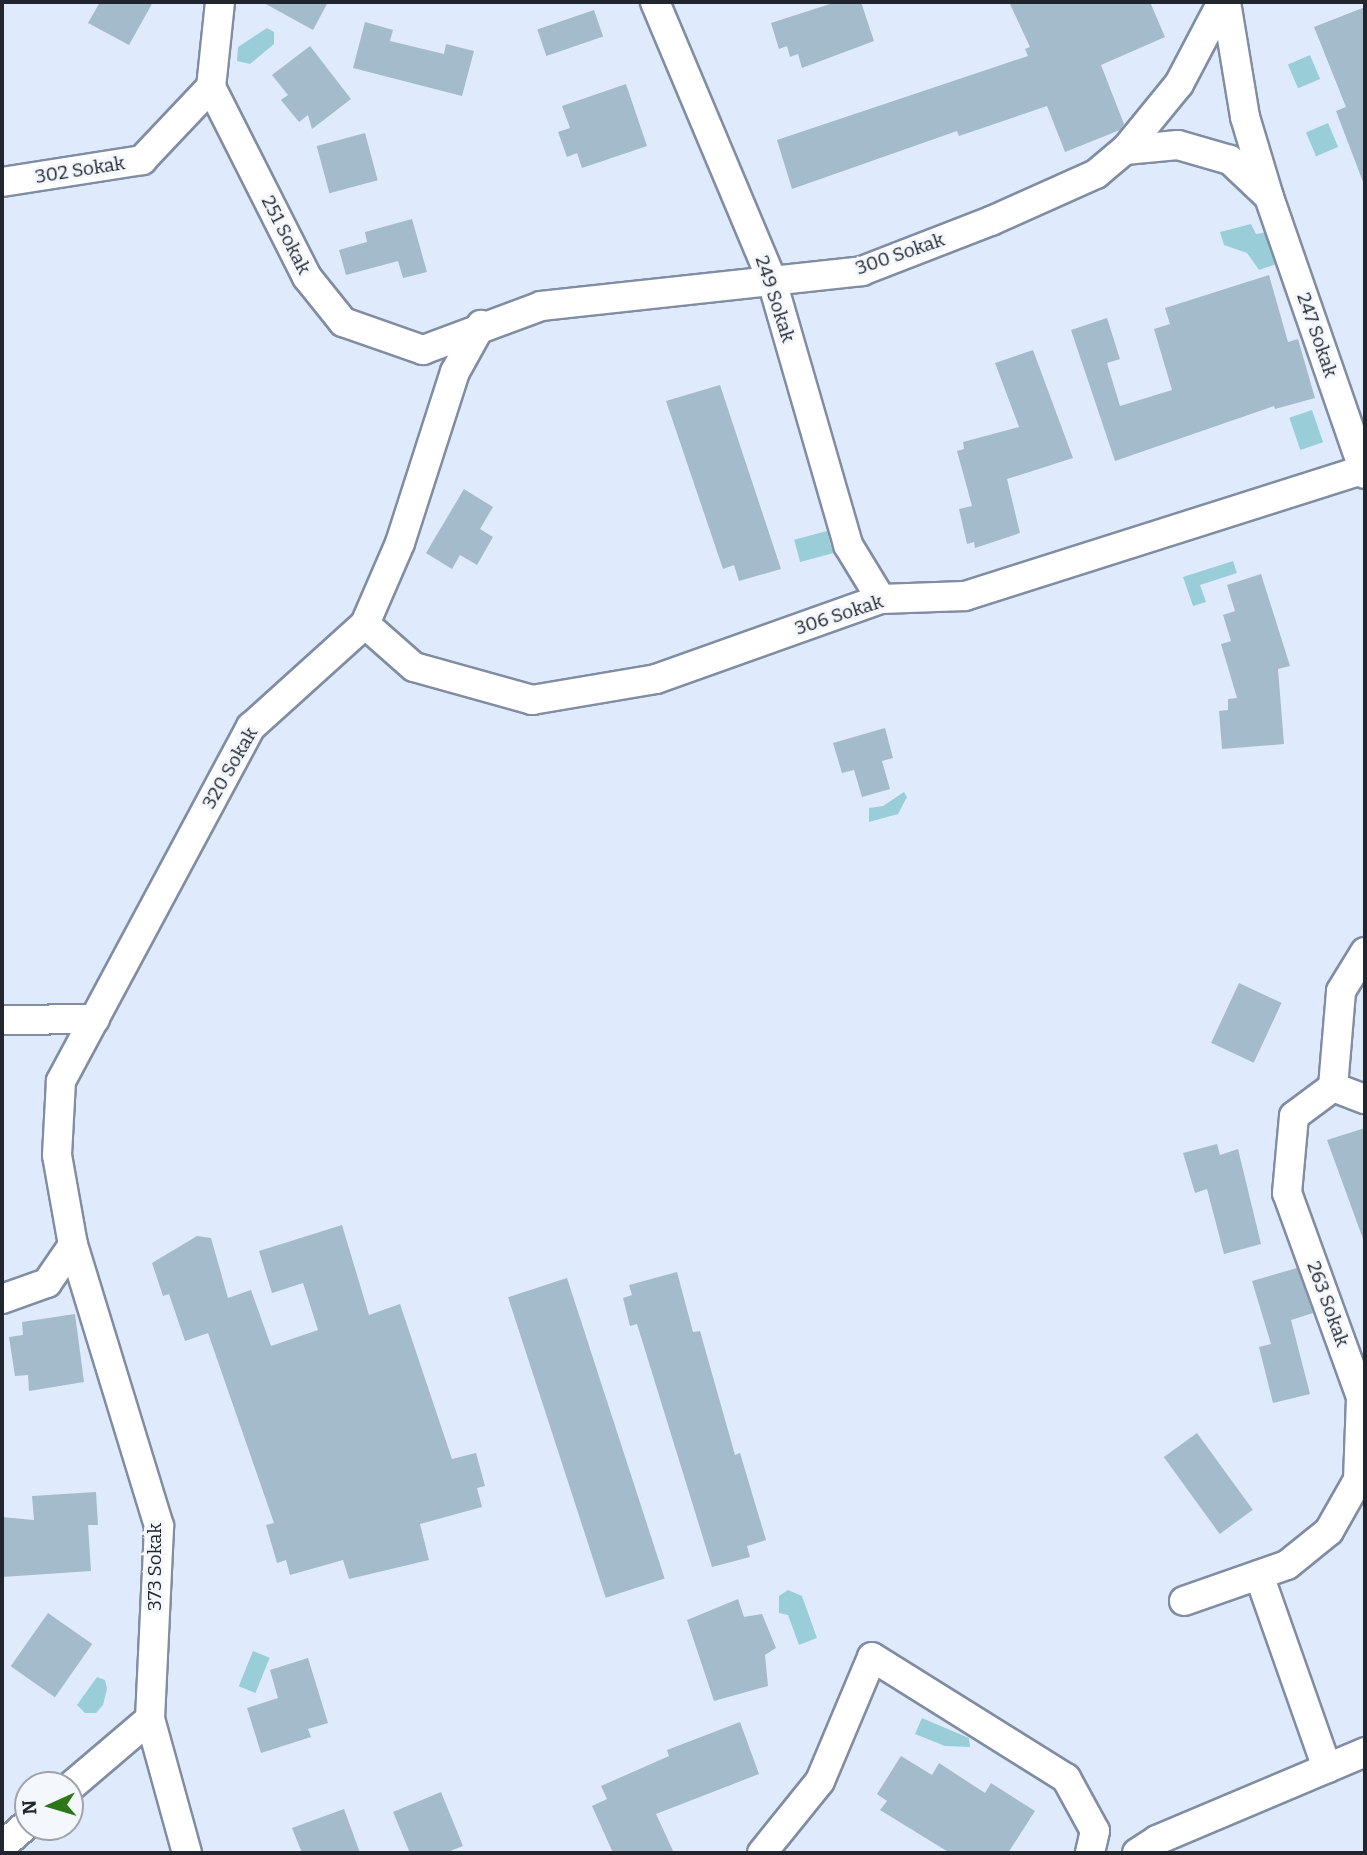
<!DOCTYPE html>
<style>
body{margin:0}
#map{position:relative;width:1367px;height:1855px;overflow:hidden;background:#dfebfd;font-family:Bitter,serif}
div>[style]{position:absolute}
.water>*{inset:0;background:#99ced9;transform-origin:0 0}
.building>*{inset:0;background:#a3bbca;transform-origin:0 0}
.roads{filter:drop-shadow(2px 0 #808da2) drop-shadow(-2px 0 #808da2) drop-shadow(0 2px #808da2) drop-shadow(0 -2px #808da2)}
.street>*{height:28px;margin:-14px;padding:0 14px;transform-origin:14px;border-radius:14px;background:#fff}
span{translate:-50% -50%;white-space:nowrap;text-align:center;line-height:1.15;-webkit-text-stroke:6px #f4f7fc;paint-order:stroke}
.street-label{font-size:19px;color:#20252e}
.frame{position:absolute;inset:0;border:4px solid #20252e;pointer-events:none}
.north{position:absolute;left:14px;top:1771px;width:70px;height:70px;box-sizing:border-box;background:#f4f7fc;border:2px solid #9fa3aa;border-radius:50%;rotate:266deg;font-size:19px;font-weight:700;line-height:28px;text-align:center;color:#20252e}
.north::after{content:'';display:block;margin:auto;width:24px;height:32px;background:#2d7619;clip-path:polygon(50% 0,100% 100%,50% 72%,0 100%)}
</style>
<div id="map">
<div class="water">
<div style="clip-path:polygon(267px 28px,274px 32px,274px 44px,250px 64px,237px 61px,238px 47px)"></div>
<div style="left:1310px;top:55px;width:26px;height:24px;rotate:67deg"></div>
<div style="left:1328px;top:123px;width:26px;height:24px;rotate:67deg"></div>
<div style="clip-path:polygon(1251px 224px,1256px 234px,1268px 232px,1279px 263px,1259px 270px,1247px 253px,1224px 245px,1220px 232px)"></div>
<div style="left:1312px;top:410px;width:34px;height:24px;rotate:71deg"></div>
<div style="left:827px;top:531px;width:23px;height:34px;rotate:75deg"></div>
<div style="clip-path:polygon(1233px 561px,1237px 573px,1200px 585px,1206px 602px,1193px 606px,1183px 577px)"></div>
<div style="clip-path:polygon(904px 792px,907px 797px,898px 814px,869px 822px,869px 808px,883px 806px)"></div>
<div style="clip-path:polygon(788px 1590px,802px 1596px,817px 1638px,799px 1645px,788px 1615px,779px 1613px,779px 1596px)"></div>
<div style="left:253px;top:1651px;width:18px;height:38px;rotate:22deg"></div>
<div style="clip-path:polygon(97px 1677px,105px 1680px,107px 1689px,103px 1705px,96px 1713px,85px 1713px,77px 1705px)"></div>
<div style="clip-path:polygon(922px 1718px,969px 1738px,970px 1747px,945px 1746px,915px 1734px)"></div>
</div>
<div class="building">
<div style="clip-path:polygon(100px 2px,153px 2px,129px 45px,88px 23px)"></div>
<div style="clip-path:polygon(262px 2px,328px 2px,313px 30px)"></div>
<div style="clip-path:polygon(836px 2px,861px 2px,874px 41px,802px 68px,798px 54px,790px 57px,787px 46px,779px 49px,771px 23px)"></div>
<div style="clip-path:polygon(1009px 2px,1150px 2px,1165px 37px,1101px 65px,1124px 124px,1120px 130px,1065px 152px,1047px 106px,959px 136px,957px 131px,792px 189px,777px 140px,1028px 56px,1025px 49px,1030px 47px)"></div>
<div style="clip-path:polygon(1365px 7px,1365px 182px,1363px 182px,1336px 111px,1346px 107px,1314px 27px)"></div>
<div style="left:594px;top:10px;width:28px;height:60px;rotate:71deg"></div>
<div style="clip-path:polygon(365px 22px,393px 30px,390px 41px,444px 54px,446px 44px,474px 51px,462px 96px,353px 68px)"></div>
<div style="clip-path:polygon(310px 46px,351px 99px,312px 129px,308px 115px,299px 122px,281px 100px,288px 95px,272px 75px)"></div>
<div style="clip-path:polygon(626px 84px,647px 146px,582px 168px,577px 153px,567px 157px,558px 132px,570px 128px,562px 106px)"></div>
<div style="left:365px;top:133px;width:49px;height:50px;rotate:75deg"></div>
<div style="clip-path:polygon(412px 219px,427px 272px,403px 278px,398px 261px,346px 275px,339px 250px,367px 242px,365px 232px)"></div>
<div style="clip-path:polygon(1269px 275px,1288px 342px,1298px 339px,1315px 398px,1275px 409px,1274px 406px,1115px 461px,1071px 330px,1107px 318px,1120px 359px,1107px 363px,1120px 406px,1172px 390px,1154px 329px,1170px 324px,1165px 308px)"></div>
<div style="clip-path:polygon(1033px 350px,1073px 458px,1007px 479px,1020px 533px,975px 548px,974px 542px,967px 544px,959px 509px,972px 506px,957px 451px,964px 449px,963px 442px,1019px 427px,995px 363px)"></div>
<div style="clip-path:polygon(720px 385px,781px 569px,739px 581px,734px 565px,723px 569px,666px 401px)"></div>
<div style="clip-path:polygon(464px 489px,493px 507px,480px 529px,493px 537px,477px 565px,460px 555px,452px 569px,426px 553px)"></div>
<div style="clip-path:polygon(1261px 574px,1290px 666px,1278px 669px,1284px 744px,1222px 749px,1219px 711px,1228px 710px,1228px 699px,1237px 698px,1221px 644px,1231px 641px,1223px 615px,1235px 611px,1227px 585px)"></div>
<div style="clip-path:polygon(885px 728px,893px 758px,882px 761px,890px 789px,862px 797px,854px 770px,842px 773px,833px 743px)"></div>
<div style="left:1239px;top:983px;width:47px;height:66px;rotate:25deg"></div>
<div style="clip-path:polygon(1365px 1128px,1365px 1239px,1363px 1239px,1327px 1140px)"></div>
<div style="clip-path:polygon(1217px 1144px,1220px 1155px,1238px 1149px,1261px 1244px,1224px 1254px,1207px 1189px,1195px 1193px,1183px 1153px)"></div>
<div style="clip-path:polygon(342px 1225px,369px 1315px,400px 1304px,452px 1459px,476px 1453px,485px 1486px,477px 1488px,482px 1507px,420px 1524px,429px 1560px,349px 1579px,343px 1560px,290px 1575px,286px 1560px,277px 1563px,266px 1525px,274px 1523px,208px 1333px,185px 1341px,169px 1294px,163px 1296px,152px 1263px,197px 1236px,211px 1238px,228px 1298px,251px 1290px,271px 1346px,318px 1330px,303px 1283px,272px 1293px,259px 1251px)"></div>
<div style="clip-path:polygon(1297px 1268px,1313px 1313px,1291px 1320px,1310px 1394px,1273px 1403px,1259px 1347px,1271px 1344px,1252px 1281px)"></div>
<div style="clip-path:polygon(677px 1272px,693px 1332px,700px 1331px,735px 1455px,740px 1453px,766px 1540px,747px 1546px,750px 1557px,712px 1567px,637px 1324px,630px 1326px,623px 1298px,632px 1295px,629px 1285px)"></div>
<div style="left:567px;top:1278px;width:316px;height:62px;rotate:72deg"></div>
<div style="clip-path:polygon(75px 1314px,84px 1382px,29px 1391px,28px 1375px,15px 1376px,9px 1337px,23px 1335px,22px 1322px)"></div>
<div style="left:1197px;top:1433px;width:95px;height:41px;rotate:54deg"></div>
<div style="clip-path:polygon(96px 1492px,98px 1525px,88px 1525px,91px 1571px,2px 1577px,2px 1517px,34px 1520px,32px 1496px)"></div>
<div style="clip-path:polygon(738px 1599px,744px 1617px,762px 1614px,776px 1648px,765px 1655px,768px 1686px,714px 1701px,687px 1620px)"></div>
<div style="left:48px;top:1613px;width:54px;height:65px;rotate:35deg"></div>
<div style="clip-path:polygon(308px 1658px,328px 1723px,308px 1729px,311px 1737px,261px 1753px,247px 1708px,278px 1698px,270px 1670px)"></div>
<div style="clip-path:polygon(740px 1722px,759px 1774px,656px 1814px,674px 1853px,613px 1853px,592px 1806px,607px 1799px,601px 1786px,669px 1756px,667px 1750px)"></div>
<div style="clip-path:polygon(901px 1756px,932px 1775px,939px 1763px,985px 1793px,991px 1783px,1035px 1811px,1008px 1853px,950px 1853px,880px 1810px,887px 1801px,877px 1794px)"></div>
<div style="clip-path:polygon(441px 1792px,463px 1846px,445px 1853px,410px 1853px,393px 1812px)"></div>
<div style="clip-path:polygon(344px 1809px,360px 1853px,302px 1853px,292px 1828px)"></div>
</div>
<div class="roads">
<div class="street">
<div style="left:220px;top:2px;width:85px;rotate:96deg"></div>
<div style="left:211px;top:87px;width:213px;rotate:63.2deg"></div>
<div style="left:307px;top:277px;width:58px;rotate:51.3deg"></div>
<div style="left:343px;top:322px;width:85px;rotate:19.3deg"></div>
<div style="left:423px;top:350px;width:126px;rotate:-20.4deg"></div>
<div style="left:541px;top:306px;width:323px;rotate:-6.2deg"></div>
<div style="left:862px;top:271px;width:138px;rotate:-21.2deg"></div>
<div style="left:991px;top:221px;width:115px;rotate:-24.1deg"></div>
<div style="left:1096px;top:174px;width:38px;rotate:-40deg"></div>
<div style="left:1125px;top:150px;width:85px;rotate:-50.7deg"></div>
<div style="left:1179px;top:84px;width:93px;rotate:-62.3deg"></div>
<div style="left:655px;top:2px;width:303px;rotate:67.2deg"></div>
<div style="left:772px;top:281px;width:275px;rotate:73.9deg"></div>
<div style="left:848px;top:545px;width:63px;rotate:58.6deg"></div>
<div style="left:1226px;top:2px;width:117px;rotate:80.6deg"></div>
<div style="left:1245px;top:117px;width:84px;rotate:73.3deg"></div>
<div style="left:1269px;top:197px;width:293px;rotate:70.9deg"></div>
<div style="left:1125px;top:150px;width:53px;rotate:-5.4deg"></div>
<div style="left:1178px;top:145px;width:54px;rotate:16.1deg"></div>
<div style="left:1230px;top:160px;width:51px;rotate:43.4deg"></div>
<div style="left:2px;top:182px;width:142px;rotate:-8.9deg"></div>
<div style="left:142px;top:160px;width:100px;rotate:-46.6deg"></div>
<div style="left:365px;top:624px;width:65px;rotate:41.3deg"></div>
<div style="left:414px;top:667px;width:123px;rotate:15.6deg"></div>
<div style="left:532px;top:700px;width:126px;rotate:-9.6deg"></div>
<div style="left:656px;top:679px;width:239px;rotate:-19.6deg"></div>
<div style="left:881px;top:599px;width:84px;rotate:-2deg"></div>
<div style="left:965px;top:596px;width:420px;rotate:-17.6deg"></div>
<div style="left:2px;top:1020px;width:93px;rotate:-0.6deg"></div>
<div style="left:1333px;top:1087px;width:96px;rotate:-85.2deg"></div>
<div style="left:1341px;top:991px;width:46px;rotate:-58.4deg"></div>
<div style="left:2px;top:1299px;width:48px;rotate:-19.6deg"></div>
<div style="left:47px;top:1283px;width:46px;rotate:-55.6deg"></div>
<div style="left:1259px;top:1575px;width:205px;rotate:70.6deg"></div>
<div style="left:1184px;top:1601px;width:109px;rotate:-19.3deg"></div>
<div style="left:1287px;top:1565px;width:54px;rotate:-39deg"></div>
<div style="left:1329px;top:1531px;width:59px;rotate:-60.4deg"></div>
<div style="left:1358px;top:1480px;width:83px;rotate:-87.9deg"></div>
<div style="left:1361px;top:1397px;width:217px;rotate:-109.9deg"></div>
<div style="left:1287px;top:1193px;width:77px;rotate:-84.8deg"></div>
<div style="left:1294px;top:1116px;width:49px;rotate:-36.6deg"></div>
<div style="left:1333px;top:1087px;width:34px;rotate:21deg"></div>
<div style="left:70px;top:1787px;width:105px;rotate:-40.4deg"></div>
<div style="left:2px;top:1846px;width:35px;rotate:-41deg"></div>
<div style="left:187px;top:1853px;width:139px;rotate:-105.4deg"></div>
<div style="left:150px;top:1719px;width:193px;rotate:-87.3deg"></div>
<div style="left:159px;top:1526px;width:294px;rotate:-107deg"></div>
<div style="left:73px;top:1245px;width:91px;rotate:-100.1deg"></div>
<div style="left:57px;top:1155px;width:74px;rotate:-86.9deg"></div>
<div style="left:61px;top:1081px;width:402px;rotate:-61.8deg"></div>
<div style="left:251px;top:727px;width:154px;rotate:-42.1deg"></div>
<div style="left:365px;top:624px;width:88px;rotate:-66.6deg"></div>
<div style="left:400px;top:543px;width:180px;rotate:-72.2deg"></div>
<div style="left:455px;top:372px;width:54px;rotate:-61deg"></div>
<div style="left:762px;top:1853px;width:92px;rotate:-51.1deg"></div>
<div style="left:820px;top:1781px;width:134px;rotate:-67.2deg"></div>
<div style="left:872px;top:1657px;width:229px;rotate:32deg"></div>
<div style="left:1066px;top:1778px;width:60px;rotate:61.3deg"></div>
<div style="left:1095px;top:1831px;width:23px;rotate:103deg"></div>
<div style="left:1137px;top:1853px;width:24px;rotate:-33deg"></div>
<div style="left:1157px;top:1840px;width:226px;rotate:-22.9deg"></div>
</div>
</div>
<div class="street-label">
<span style="left:80px;top:170px;rotate:-9deg">302 Sokak</span>
<span style="left:286px;top:235px;rotate:63deg">251 Sokak</span>
<span style="left:900px;top:254px;rotate:-19deg">300 Sokak</span>
<span style="left:775px;top:299px;rotate:72deg">249 Sokak</span>
<span style="left:1317px;top:335px;rotate:71deg">247 Sokak</span>
<span style="left:839px;top:615px;rotate:-18deg">306 Sokak</span>
<span style="left:230px;top:768px;rotate:-60deg">320 Sokak</span>
<span style="left:1328px;top:1304px;rotate:70deg">263 Sokak</span>
<span style="left:155px;top:1567px;rotate:-90deg">373 Sokak</span>
</div>
<div class="frame"></div>
<div class="north">N</div>
</div>
